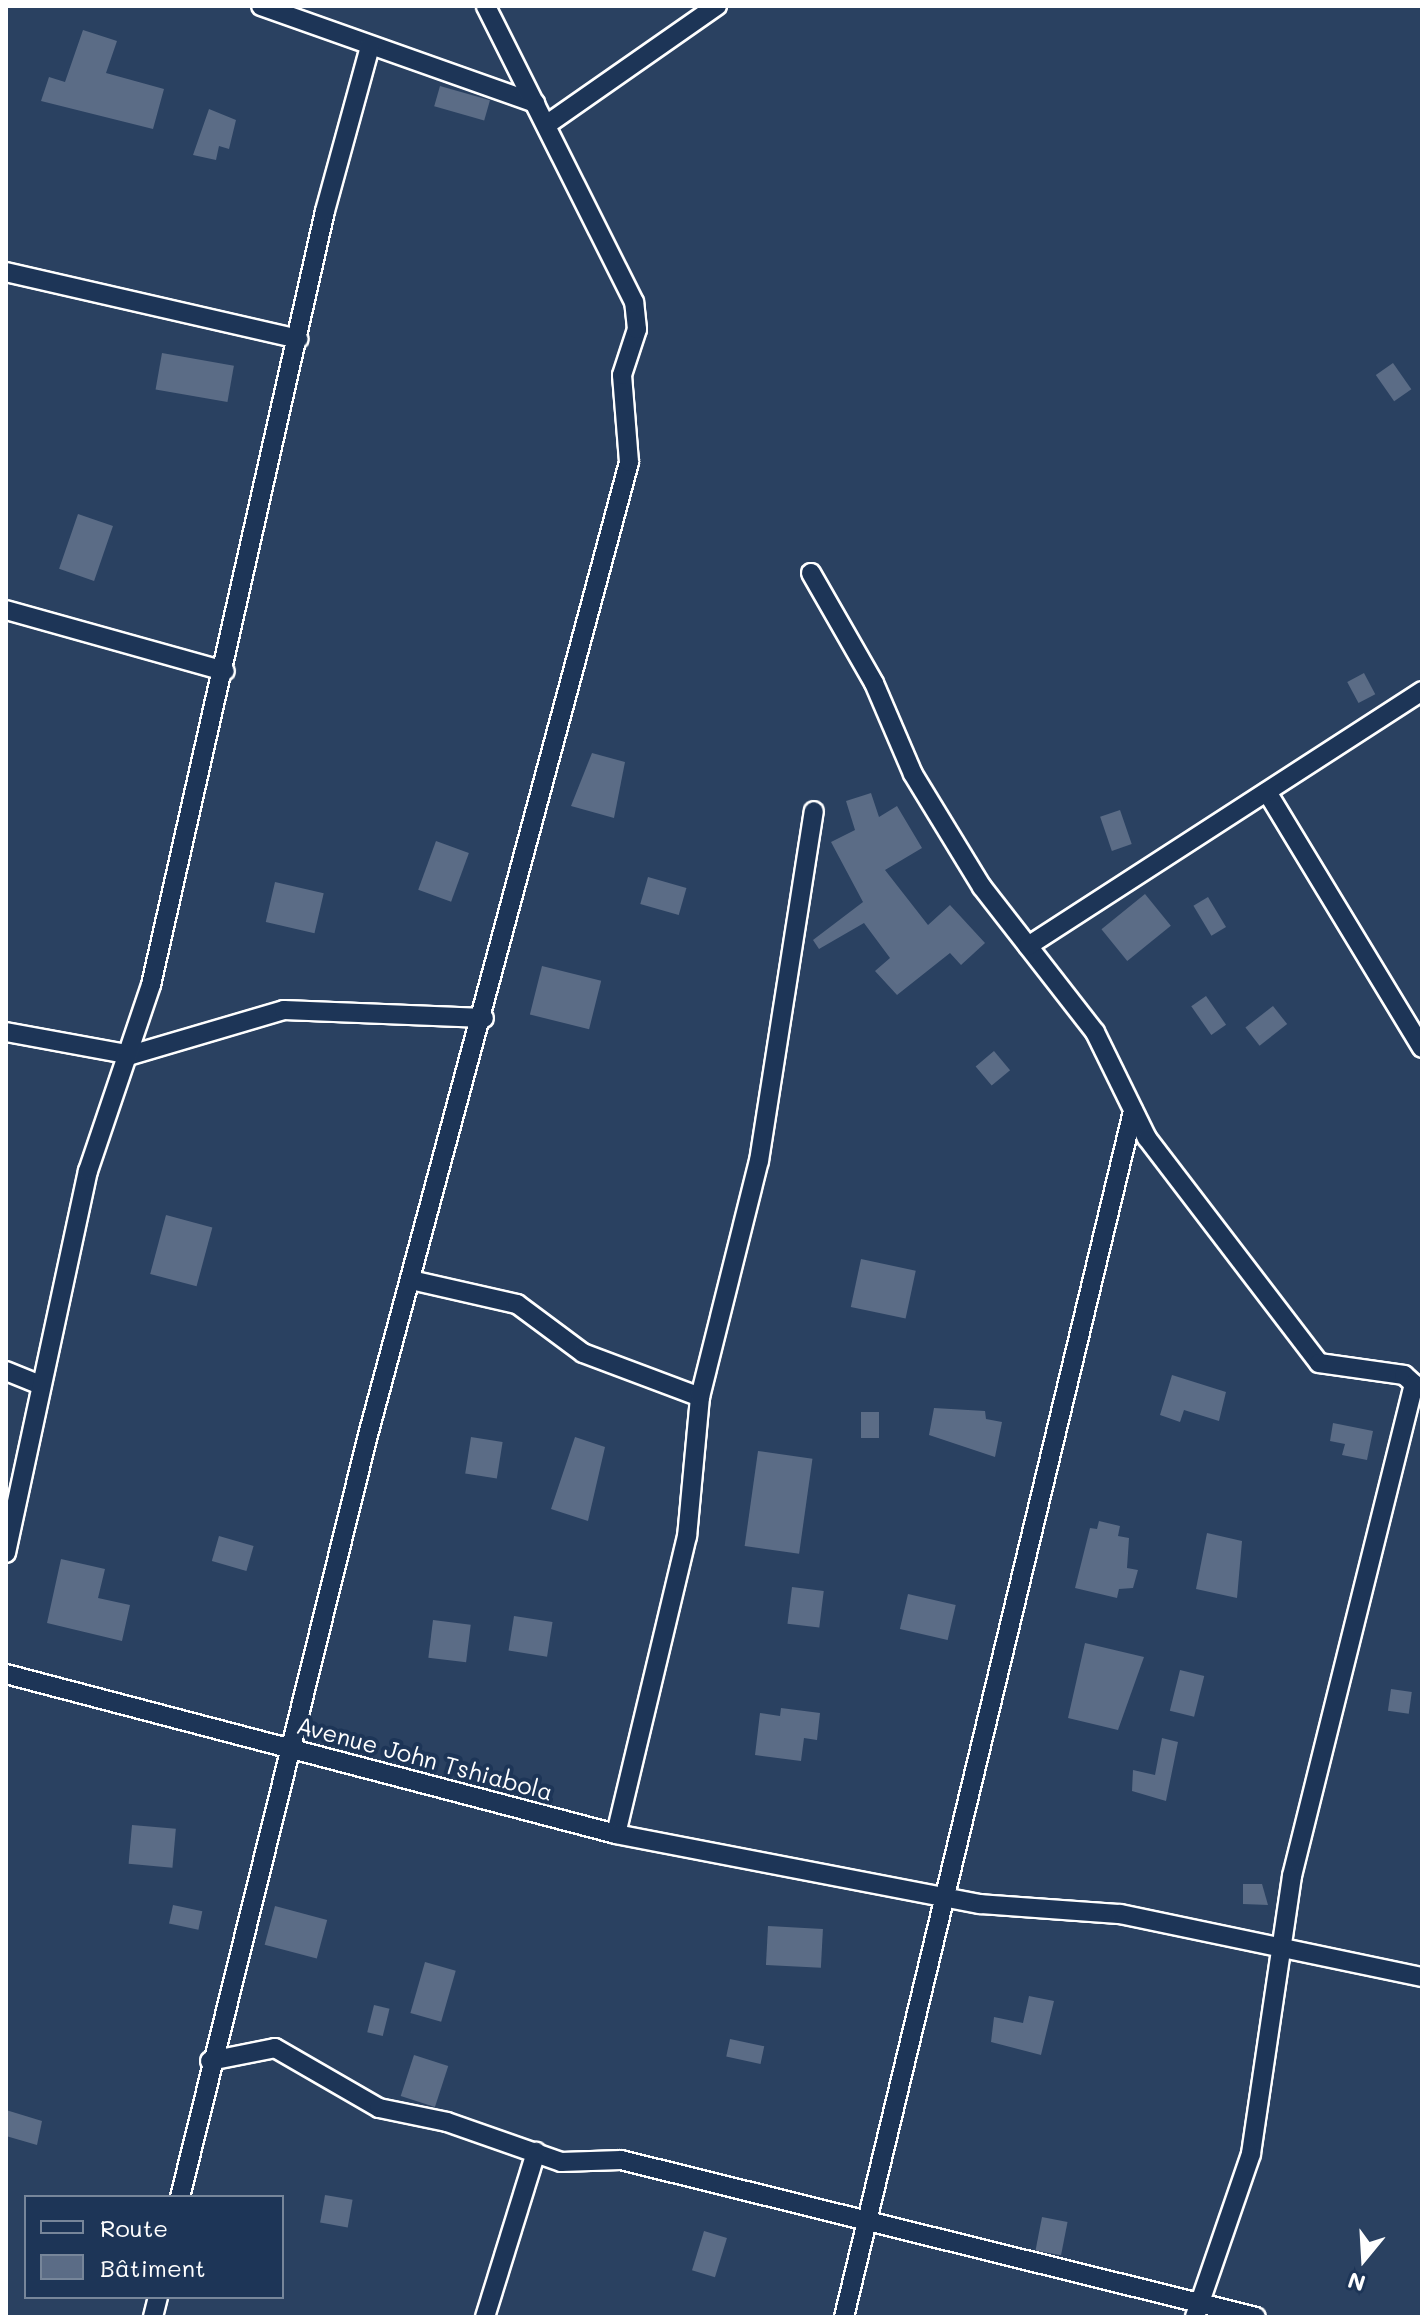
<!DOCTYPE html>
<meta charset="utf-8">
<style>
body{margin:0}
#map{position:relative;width:1428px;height:2323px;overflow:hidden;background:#2a4161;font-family:Mali,sans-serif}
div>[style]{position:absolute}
.building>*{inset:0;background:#5b6c86;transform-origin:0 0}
.roads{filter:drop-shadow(2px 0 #fff) drop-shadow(-2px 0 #fff) drop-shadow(0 2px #fff) drop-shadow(0 -2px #fff)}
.street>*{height:18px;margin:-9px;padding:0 9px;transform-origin:9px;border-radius:9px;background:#1d3557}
span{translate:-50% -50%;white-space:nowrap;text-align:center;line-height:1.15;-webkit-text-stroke:8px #1d3557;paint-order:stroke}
.street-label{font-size:24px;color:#fff}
.frame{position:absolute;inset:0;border:8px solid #fff;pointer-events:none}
.legend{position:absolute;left:24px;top:2195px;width:260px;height:104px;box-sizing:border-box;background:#1d3557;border:2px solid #77869a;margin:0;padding:10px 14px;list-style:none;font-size:24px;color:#fff}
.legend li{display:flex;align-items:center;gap:16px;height:40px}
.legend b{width:40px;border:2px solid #77869a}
.north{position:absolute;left:1324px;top:2219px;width:80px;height:80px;-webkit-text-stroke:6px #1d3557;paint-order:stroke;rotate:198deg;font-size:22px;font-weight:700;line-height:32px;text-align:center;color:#fff}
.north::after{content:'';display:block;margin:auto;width:28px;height:36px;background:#fff;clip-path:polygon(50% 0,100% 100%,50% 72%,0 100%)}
</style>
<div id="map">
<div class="building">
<div style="clip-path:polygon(83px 30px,117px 41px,106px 73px,164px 89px,153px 129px,41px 101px,49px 77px,65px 82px)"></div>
<div style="left:440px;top:86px;width:52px;height:21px;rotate:16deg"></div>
<div style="clip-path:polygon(209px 109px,236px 120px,229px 149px,219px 146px,216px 160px,193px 155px)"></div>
<div style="left:162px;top:353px;width:73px;height:37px;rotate:10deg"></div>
<div style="left:1393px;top:363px;width:32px;height:21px;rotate:55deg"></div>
<div style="left:78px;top:514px;width:37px;height:58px;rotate:19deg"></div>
<div style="left:1364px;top:673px;width:24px;height:19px;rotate:62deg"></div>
<div style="clip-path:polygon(592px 753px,625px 762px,614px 818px,571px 806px)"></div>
<div style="clip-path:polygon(871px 793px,879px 817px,897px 806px,922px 848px,885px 870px,928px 925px,950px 905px,985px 943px,961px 965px,950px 953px,897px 995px,875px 971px,890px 958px,864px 923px,819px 949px,813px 940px,863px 902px,831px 842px,855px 830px,846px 801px)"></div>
<div style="left:1120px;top:810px;width:36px;height:21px;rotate:71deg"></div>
<div style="left:436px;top:841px;width:35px;height:52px;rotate:20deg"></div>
<div style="left:648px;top:877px;width:40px;height:28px;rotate:16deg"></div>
<div style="left:275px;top:882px;width:50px;height:41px;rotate:13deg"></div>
<div style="left:1145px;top:894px;width:41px;height:56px;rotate:51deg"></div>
<div style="left:1208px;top:897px;width:35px;height:17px;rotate:59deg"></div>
<div style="left:542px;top:966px;width:61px;height:50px;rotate:14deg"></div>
<div style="left:1206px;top:996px;width:35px;height:18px;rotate:55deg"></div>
<div style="left:1273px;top:1006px;width:23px;height:35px;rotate:52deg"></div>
<div style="left:994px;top:1051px;width:25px;height:24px;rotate:50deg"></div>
<div style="left:166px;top:1215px;width:48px;height:61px;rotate:15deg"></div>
<div style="left:861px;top:1259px;width:56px;height:49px;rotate:12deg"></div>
<div style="clip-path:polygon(1172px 1375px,1226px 1392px,1219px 1421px,1184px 1410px,1180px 1422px,1160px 1415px)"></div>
<div style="clip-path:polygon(934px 1408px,985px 1411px,986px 1419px,1002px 1422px,995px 1457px,929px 1435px)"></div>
<div style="left:861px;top:1412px;width:18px;height:26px"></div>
<div style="clip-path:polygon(1333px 1423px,1373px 1431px,1367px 1460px,1342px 1455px,1345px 1444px,1330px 1441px)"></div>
<div style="left:471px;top:1437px;width:32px;height:37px;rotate:9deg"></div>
<div style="clip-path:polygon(575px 1437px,605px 1447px,588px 1521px,551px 1509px)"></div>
<div style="left:758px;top:1451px;width:55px;height:96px;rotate:8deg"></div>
<div style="clip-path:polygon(1099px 1521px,1120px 1526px,1118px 1536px,1129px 1538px,1127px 1568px,1138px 1570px,1133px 1588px,1119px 1589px,1117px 1598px,1075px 1588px,1090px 1528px,1097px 1529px)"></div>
<div style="clip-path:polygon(1207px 1533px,1242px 1541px,1237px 1598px,1196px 1589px)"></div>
<div style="left:219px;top:1536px;width:36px;height:26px;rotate:16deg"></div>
<div style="clip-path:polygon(61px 1559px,105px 1569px,98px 1598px,130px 1605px,122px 1641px,47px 1623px)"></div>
<div style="left:792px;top:1587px;width:32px;height:37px;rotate:7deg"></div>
<div style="left:908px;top:1594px;width:49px;height:36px;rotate:13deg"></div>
<div style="left:514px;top:1616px;width:39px;height:35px;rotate:9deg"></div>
<div style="left:433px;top:1620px;width:38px;height:38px;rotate:7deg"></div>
<div style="clip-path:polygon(1085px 1643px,1144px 1657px,1118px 1730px,1068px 1718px)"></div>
<div style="left:1180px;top:1670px;width:25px;height:42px;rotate:14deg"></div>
<div style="left:1391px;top:1689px;width:21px;height:22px;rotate:8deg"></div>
<div style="clip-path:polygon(781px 1708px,820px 1713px,817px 1740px,804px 1738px,801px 1761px,755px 1755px,760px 1713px,780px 1716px)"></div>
<div style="clip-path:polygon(1162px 1738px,1178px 1742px,1166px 1801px,1132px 1791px,1133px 1770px,1155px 1775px)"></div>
<div style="left:132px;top:1825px;width:44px;height:39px;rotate:5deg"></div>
<div style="clip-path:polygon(1243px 1884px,1262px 1884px,1268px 1905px,1243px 1904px)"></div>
<div style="left:173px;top:1905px;width:30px;height:19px;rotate:12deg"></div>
<div style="left:275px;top:1906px;width:54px;height:40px;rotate:15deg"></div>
<div style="left:768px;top:1926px;width:55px;height:39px;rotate:3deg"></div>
<div style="left:425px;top:1962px;width:32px;height:53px;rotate:16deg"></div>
<div style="clip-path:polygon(1029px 1996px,1054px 2001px,1041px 2055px,991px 2042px,994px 2017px,1023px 2023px)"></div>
<div style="left:374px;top:2005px;width:16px;height:28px;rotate:14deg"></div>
<div style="left:730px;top:2039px;width:35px;height:18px;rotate:12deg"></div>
<div style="left:414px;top:2055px;width:36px;height:43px;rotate:18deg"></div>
<div style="clip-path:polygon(6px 2110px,42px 2121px,37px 2145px,6px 2136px)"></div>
<div style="left:325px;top:2195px;width:28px;height:28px;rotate:10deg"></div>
<div style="left:1042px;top:2217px;width:26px;height:34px;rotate:11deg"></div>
<div style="left:704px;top:2231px;width:24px;height:41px;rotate:17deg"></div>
</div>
<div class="roads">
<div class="street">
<div style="left:261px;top:6px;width:291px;rotate:19.5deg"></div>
<div style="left:549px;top:123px;width:205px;rotate:-34.9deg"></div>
<div style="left:6px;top:272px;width:300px;rotate:12.9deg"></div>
<div style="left:811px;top:573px;width:127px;rotate:60.2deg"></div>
<div style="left:874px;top:683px;width:99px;rotate:66.8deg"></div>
<div style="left:913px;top:774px;width:132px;rotate:58.6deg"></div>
<div style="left:982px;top:887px;width:184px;rotate:52.1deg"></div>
<div style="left:1095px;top:1032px;width:118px;rotate:63.9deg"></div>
<div style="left:1147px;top:1138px;width:283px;rotate:52.6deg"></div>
<div style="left:1319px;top:1363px;width:86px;rotate:8deg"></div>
<div style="left:1404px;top:1375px;width:13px;rotate:42deg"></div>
<div style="left:1414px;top:1384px;width:507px;rotate:103.93deg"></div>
<div style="left:1292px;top:1876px;width:281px;rotate:98.4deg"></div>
<div style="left:1251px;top:2154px;width:172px;rotate:109deg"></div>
<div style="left:6px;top:610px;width:227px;rotate:15.6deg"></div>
<div style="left:1267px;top:792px;width:299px;rotate:58.8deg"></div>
<div style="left:1028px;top:946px;width:469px;rotate:-32.9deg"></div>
<div style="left:6px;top:1032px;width:127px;rotate:10.4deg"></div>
<div style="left:131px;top:1055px;width:159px;rotate:-16.4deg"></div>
<div style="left:284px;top:1010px;width:200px;rotate:2.3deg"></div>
<div style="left:411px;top:1280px;width:109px;rotate:12.8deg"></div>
<div style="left:517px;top:1304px;width:82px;rotate:36.6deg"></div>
<div style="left:583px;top:1353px;width:125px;rotate:20.6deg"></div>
<div style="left:700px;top:1397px;width:140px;rotate:95.3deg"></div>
<div style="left:687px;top:1536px;width:306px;rotate:103.4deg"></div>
<div style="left:6px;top:1371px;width:38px;rotate:22deg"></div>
<div style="left:700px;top:1397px;width:243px;rotate:-76deg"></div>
<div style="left:759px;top:1161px;width:354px;rotate:-81.1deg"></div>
<div style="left:6px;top:1553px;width:391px;rotate:-77.9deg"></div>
<div style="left:88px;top:1171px;width:196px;rotate:-71.3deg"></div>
<div style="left:151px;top:985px;width:793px;rotate:-77.33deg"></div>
<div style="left:325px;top:211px;width:170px;rotate:-74.7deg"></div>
<div style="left:6px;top:1674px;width:631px;rotate:14.7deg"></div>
<div style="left:616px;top:1834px;width:371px;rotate:10.9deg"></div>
<div style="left:980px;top:1904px;width:140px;rotate:4.1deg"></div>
<div style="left:1120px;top:1914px;width:309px;rotate:11.8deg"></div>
<div style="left:210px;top:2061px;width:66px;rotate:-11.3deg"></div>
<div style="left:275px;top:2048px;width:120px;rotate:30deg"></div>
<div style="left:379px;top:2108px;width:69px;rotate:11.6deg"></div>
<div style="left:447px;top:2122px;width:121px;rotate:19.3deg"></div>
<div style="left:561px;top:2162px;width:60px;rotate:-1.9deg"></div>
<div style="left:621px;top:2160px;width:654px;rotate:13.89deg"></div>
<div style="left:180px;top:2197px;width:785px;rotate:-76.14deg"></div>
<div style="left:368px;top:1435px;width:1007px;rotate:-74.98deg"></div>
<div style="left:629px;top:462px;width:87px;rotate:-94.6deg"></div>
<div style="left:622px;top:375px;width:48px;rotate:-71.9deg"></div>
<div style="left:637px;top:329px;width:27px;rotate:-96deg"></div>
<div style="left:634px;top:302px;width:331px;rotate:-116.6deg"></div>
<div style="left:153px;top:2317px;width:21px;rotate:-76deg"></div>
<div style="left:485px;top:2317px;width:173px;rotate:-72.8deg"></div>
<div style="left:844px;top:2317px;width:1240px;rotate:-76.52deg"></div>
</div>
</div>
<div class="street-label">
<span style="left:425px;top:1758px;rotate:15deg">Avenue John Tshiabola</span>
</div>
<div class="frame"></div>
<ul class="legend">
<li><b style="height:10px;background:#1d3557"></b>Route</li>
<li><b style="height:22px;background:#5b6c86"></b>Bâtiment</li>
</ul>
<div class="north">N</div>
</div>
